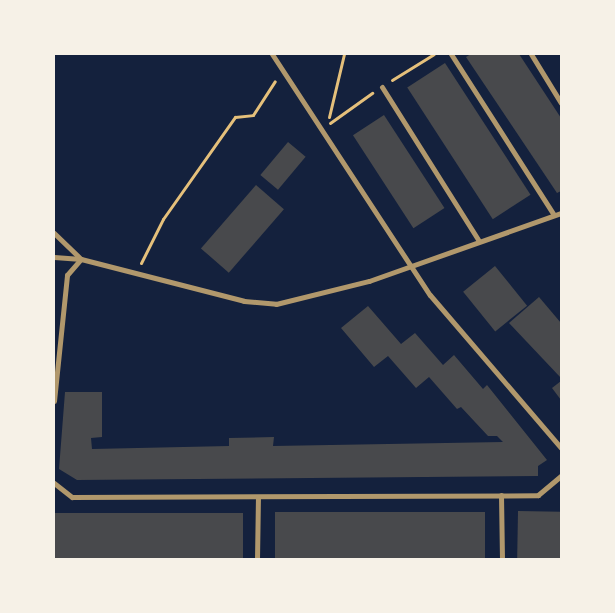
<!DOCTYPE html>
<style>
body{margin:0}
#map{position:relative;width:615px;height:613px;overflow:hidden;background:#14213d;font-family:"Titillium Web",sans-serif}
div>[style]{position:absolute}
.building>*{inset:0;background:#48494c;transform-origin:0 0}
.path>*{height:3px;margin:-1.5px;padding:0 1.5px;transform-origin:1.5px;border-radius:1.5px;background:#e5c07b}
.minor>*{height:5px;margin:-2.5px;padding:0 2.5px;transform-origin:2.5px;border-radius:2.5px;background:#b1986c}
span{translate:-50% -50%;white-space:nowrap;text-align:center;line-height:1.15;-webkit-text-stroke:4px #f6f1e7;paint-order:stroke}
.frame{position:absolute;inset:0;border:55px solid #f6f1e7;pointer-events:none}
</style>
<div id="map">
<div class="building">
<div style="clip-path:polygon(471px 54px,519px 54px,561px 118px,561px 191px,557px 193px,466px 57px)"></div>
<div style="left:445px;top:63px;width:157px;height:45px;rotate:57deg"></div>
<div style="left:384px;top:115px;width:111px;height:37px;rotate:57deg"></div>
<div style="left:288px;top:142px;width:23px;height:43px;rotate:40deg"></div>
<div style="left:256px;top:185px;width:37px;height:84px;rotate:41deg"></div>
<div style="left:495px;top:266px;width:51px;height:41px;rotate:51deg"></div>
<div style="clip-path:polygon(539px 297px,561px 323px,561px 378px,509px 323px)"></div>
<div style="clip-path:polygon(368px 306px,401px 344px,415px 333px,443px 365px,454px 355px,483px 389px,487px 385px,547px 460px,538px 466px,538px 476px,77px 480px,59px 469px,65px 392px,102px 392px,102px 437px,91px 438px,92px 449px,229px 446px,229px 438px,274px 437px,273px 446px,503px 442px,497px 436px,488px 436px,461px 407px,457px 409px,429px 377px,416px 388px,388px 356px,374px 367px,341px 328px)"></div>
<div style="clip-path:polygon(561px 381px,561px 400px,552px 388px)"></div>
<div style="left:518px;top:511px;width:43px;height:48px;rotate:1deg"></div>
<div style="left:275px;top:512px;width:210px;height:47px"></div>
<div style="left:243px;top:513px;width:46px;height:189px;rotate:90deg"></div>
</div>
<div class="path">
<div style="left:392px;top:80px;width:49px;rotate:-31.8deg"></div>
<div style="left:329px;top:117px;width:65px;rotate:-76.6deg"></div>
<div style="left:330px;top:123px;width:52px;rotate:-35.5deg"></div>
<div style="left:141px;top:263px;width:49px;rotate:-63.4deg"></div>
<div style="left:163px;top:219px;width:125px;rotate:-54.8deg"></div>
<div style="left:235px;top:117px;width:18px;rotate:-6deg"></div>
<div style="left:253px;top:115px;width:40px;rotate:-57.1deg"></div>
</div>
<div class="minor">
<div style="left:272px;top:54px;width:288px;rotate:56.8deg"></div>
<div style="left:430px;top:295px;width:201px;rotate:49.4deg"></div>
<div style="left:451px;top:54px;width:191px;rotate:57.4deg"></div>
<div style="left:531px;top:54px;width:57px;rotate:58.5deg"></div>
<div style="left:382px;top:87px;width:182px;rotate:57.8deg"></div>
<div style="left:54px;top:233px;width:37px;rotate:44deg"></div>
<div style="left:81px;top:259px;width:168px;rotate:14.4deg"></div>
<div style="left:244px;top:301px;width:32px;rotate:5deg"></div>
<div style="left:276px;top:304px;width:96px;rotate:-13.9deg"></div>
<div style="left:369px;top:281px;width:204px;rotate:-19.5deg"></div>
<div style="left:54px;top:257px;width:27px;rotate:4deg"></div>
<div style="left:54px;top:401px;width:127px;rotate:-84.1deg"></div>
<div style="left:67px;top:275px;width:21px;rotate:-49deg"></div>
<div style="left:54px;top:483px;width:23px;rotate:38deg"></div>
<div style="left:72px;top:497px;width:466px;rotate:-0.2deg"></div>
<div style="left:538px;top:495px;width:30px;rotate:-40deg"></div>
<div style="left:501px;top:495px;width:64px;rotate:89.1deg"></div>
<div style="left:257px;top:559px;width:61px;rotate:-89.1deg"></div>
</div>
<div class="frame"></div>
</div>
